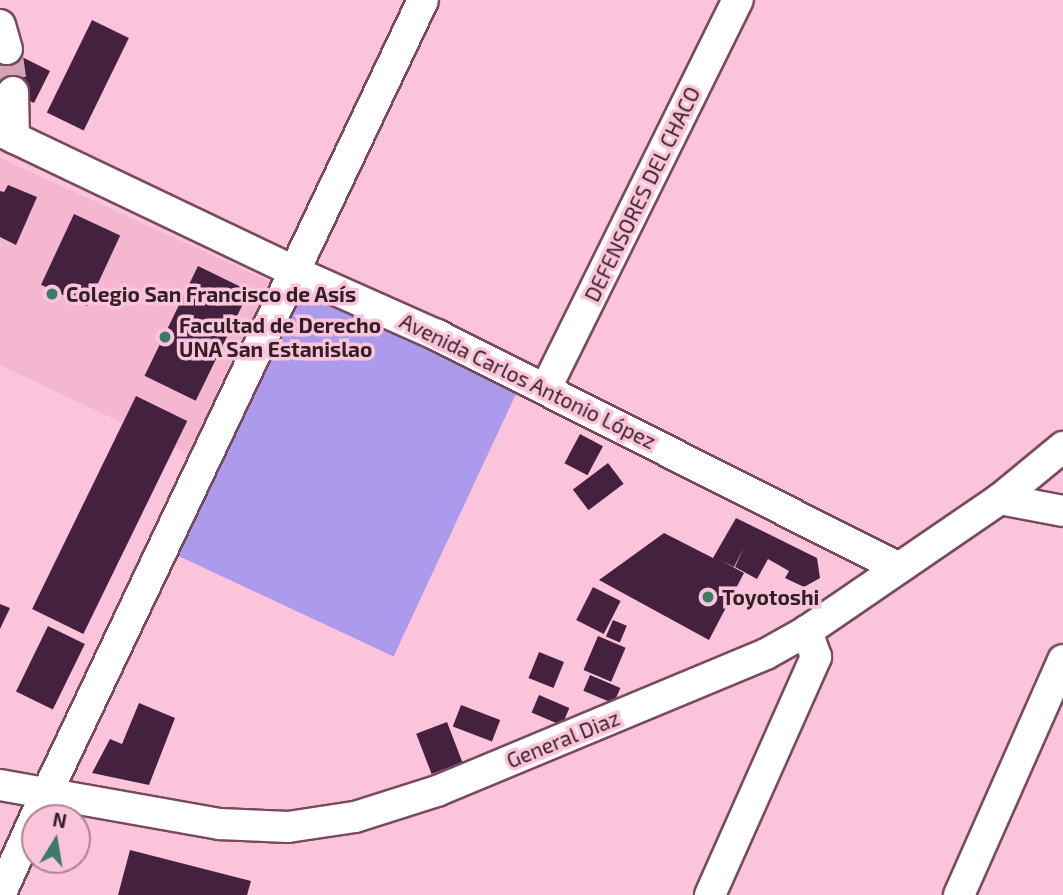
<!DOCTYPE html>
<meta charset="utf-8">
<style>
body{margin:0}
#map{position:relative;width:1063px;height:895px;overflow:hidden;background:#fbc4da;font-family:"Exo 2",sans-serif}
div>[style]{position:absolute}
.built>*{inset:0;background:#f5b6cf}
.green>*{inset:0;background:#ac9aed;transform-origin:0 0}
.building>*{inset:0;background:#44223f;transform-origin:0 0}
.minor-tunnel>*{height:30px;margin-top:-15px;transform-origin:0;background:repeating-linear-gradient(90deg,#d3a3b6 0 30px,transparent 0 45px)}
.roads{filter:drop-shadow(2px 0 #794a5e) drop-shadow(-2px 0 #794a5e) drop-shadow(0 2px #794a5e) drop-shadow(0 -2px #794a5e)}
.minor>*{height:30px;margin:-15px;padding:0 15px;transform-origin:15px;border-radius:15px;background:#fff}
.dots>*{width:19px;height:19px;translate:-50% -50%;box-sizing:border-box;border:4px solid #fbc4da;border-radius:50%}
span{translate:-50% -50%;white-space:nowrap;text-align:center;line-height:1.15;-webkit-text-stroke:7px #fbc4da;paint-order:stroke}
.street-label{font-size:21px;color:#331f27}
.poi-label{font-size:21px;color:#331f27;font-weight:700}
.left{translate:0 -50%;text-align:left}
.north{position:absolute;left:21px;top:804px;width:70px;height:70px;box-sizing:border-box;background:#fbc4da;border:2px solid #ab8292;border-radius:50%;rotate:11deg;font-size:19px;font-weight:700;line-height:28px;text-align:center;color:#331f27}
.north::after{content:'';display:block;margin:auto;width:24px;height:32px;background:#3c7b69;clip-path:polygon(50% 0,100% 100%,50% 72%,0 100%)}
</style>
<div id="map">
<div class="built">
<div style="clip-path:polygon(0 158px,273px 283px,190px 455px,0 365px)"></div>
</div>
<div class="green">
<div style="left:299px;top:289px;width:241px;height:293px;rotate:25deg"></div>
</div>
<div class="building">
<div style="left:92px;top:20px;width:41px;height:103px;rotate:26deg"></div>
<div style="clip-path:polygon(0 46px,50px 71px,34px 103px,0 86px)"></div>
<div style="clip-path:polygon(8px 185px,37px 197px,16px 245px,0 237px,0 191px,4px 192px)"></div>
<div style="left:74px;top:214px;width:51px;height:78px;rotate:25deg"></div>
<div style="left:198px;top:266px;width:57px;height:122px;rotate:26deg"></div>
<div style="left:136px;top:396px;width:57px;height:237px;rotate:26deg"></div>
<div style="left:580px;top:434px;width:26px;height:33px;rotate:28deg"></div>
<div style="left:608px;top:463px;width:26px;height:44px;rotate:53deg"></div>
<div style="clip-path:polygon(736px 518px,817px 558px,820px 578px,804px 587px,785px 578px,789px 571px,768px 559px,757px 579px,735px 567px,744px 547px,734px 567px,720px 560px,744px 573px,709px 640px,599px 580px,664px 533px,713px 558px)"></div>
<div style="left:593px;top:587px;width:31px;height:37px;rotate:27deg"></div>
<div style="clip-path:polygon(0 604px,10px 608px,0 629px)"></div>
<div style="left:613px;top:620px;width:15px;height:18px;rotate:23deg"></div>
<div style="left:48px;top:626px;width:41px;height:73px;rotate:26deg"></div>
<div style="left:598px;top:636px;width:30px;height:37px;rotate:23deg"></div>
<div style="left:539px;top:652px;width:27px;height:28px;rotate:22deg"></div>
<div style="left:590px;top:675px;width:33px;height:17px;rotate:23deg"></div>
<div style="left:539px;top:695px;width:33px;height:19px;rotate:23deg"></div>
<div style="clip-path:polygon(139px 703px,175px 718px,149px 785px,92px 773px,110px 739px,122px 744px)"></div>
<div style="left:461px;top:705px;width:42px;height:23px;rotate:21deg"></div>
<div style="left:447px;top:722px;width:43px;height:33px;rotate:69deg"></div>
<div style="clip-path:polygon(130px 850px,251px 881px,247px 895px,118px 895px)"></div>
</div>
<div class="minor-tunnel">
<div style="left:7px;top:49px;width:43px;rotate:82.1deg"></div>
</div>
<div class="roads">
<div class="minor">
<div style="left:0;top:25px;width:25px;rotate:74deg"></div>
<div style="left:13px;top:92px;width:46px;rotate:88.8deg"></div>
<div style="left:0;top:131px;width:325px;rotate:25.5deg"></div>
<div style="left:293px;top:271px;width:158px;rotate:24deg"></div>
<div style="left:437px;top:335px;width:517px;rotate:26.76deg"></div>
<div style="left:546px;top:388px;width:433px;rotate:-63.7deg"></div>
<div style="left:1000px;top:499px;width:64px;rotate:10.8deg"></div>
<div style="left:0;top:785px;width:223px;rotate:10.1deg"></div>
<div style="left:220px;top:824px;width:68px;rotate:2.5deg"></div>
<div style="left:288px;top:827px;width:68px;rotate:-8.5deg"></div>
<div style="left:355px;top:817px;width:86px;rotate:-17.6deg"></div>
<div style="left:437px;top:791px;width:356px;rotate:-22.6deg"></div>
<div style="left:766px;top:654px;width:47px;rotate:-29.3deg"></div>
<div style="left:807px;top:631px;width:234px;rotate:-34.4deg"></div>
<div style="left:1000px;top:499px;width:82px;rotate:-39.5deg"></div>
<div style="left:35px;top:818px;width:905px;rotate:-64.62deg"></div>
<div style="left:0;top:895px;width:85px;rotate:-65.6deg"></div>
<div style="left:710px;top:895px;width:261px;rotate:-66deg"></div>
<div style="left:816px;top:657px;width:28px;rotate:-109deg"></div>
<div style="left:959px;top:895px;width:257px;rotate:-66.1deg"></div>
</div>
</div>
<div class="dots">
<div style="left:52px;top:294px;background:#3c7b69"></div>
<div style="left:165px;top:337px;background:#3c7b69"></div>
<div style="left:708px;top:597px;background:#3c7b69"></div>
</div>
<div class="street-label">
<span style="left:642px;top:194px;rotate:-64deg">DEFENSORES DEL CHACO</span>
<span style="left:528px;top:381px;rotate:26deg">Avenida Carlos Antonio López</span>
<span style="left:563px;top:739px;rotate:-22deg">General Diaz</span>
</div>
<div class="poi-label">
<span class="left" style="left:66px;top:294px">Colegio San Francisco de Asís</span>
<span class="left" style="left:179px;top:337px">Facultad de Derecho<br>UNA San Estanislao</span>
<span class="left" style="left:722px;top:597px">Toyotoshi</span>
</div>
<div class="north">N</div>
</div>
